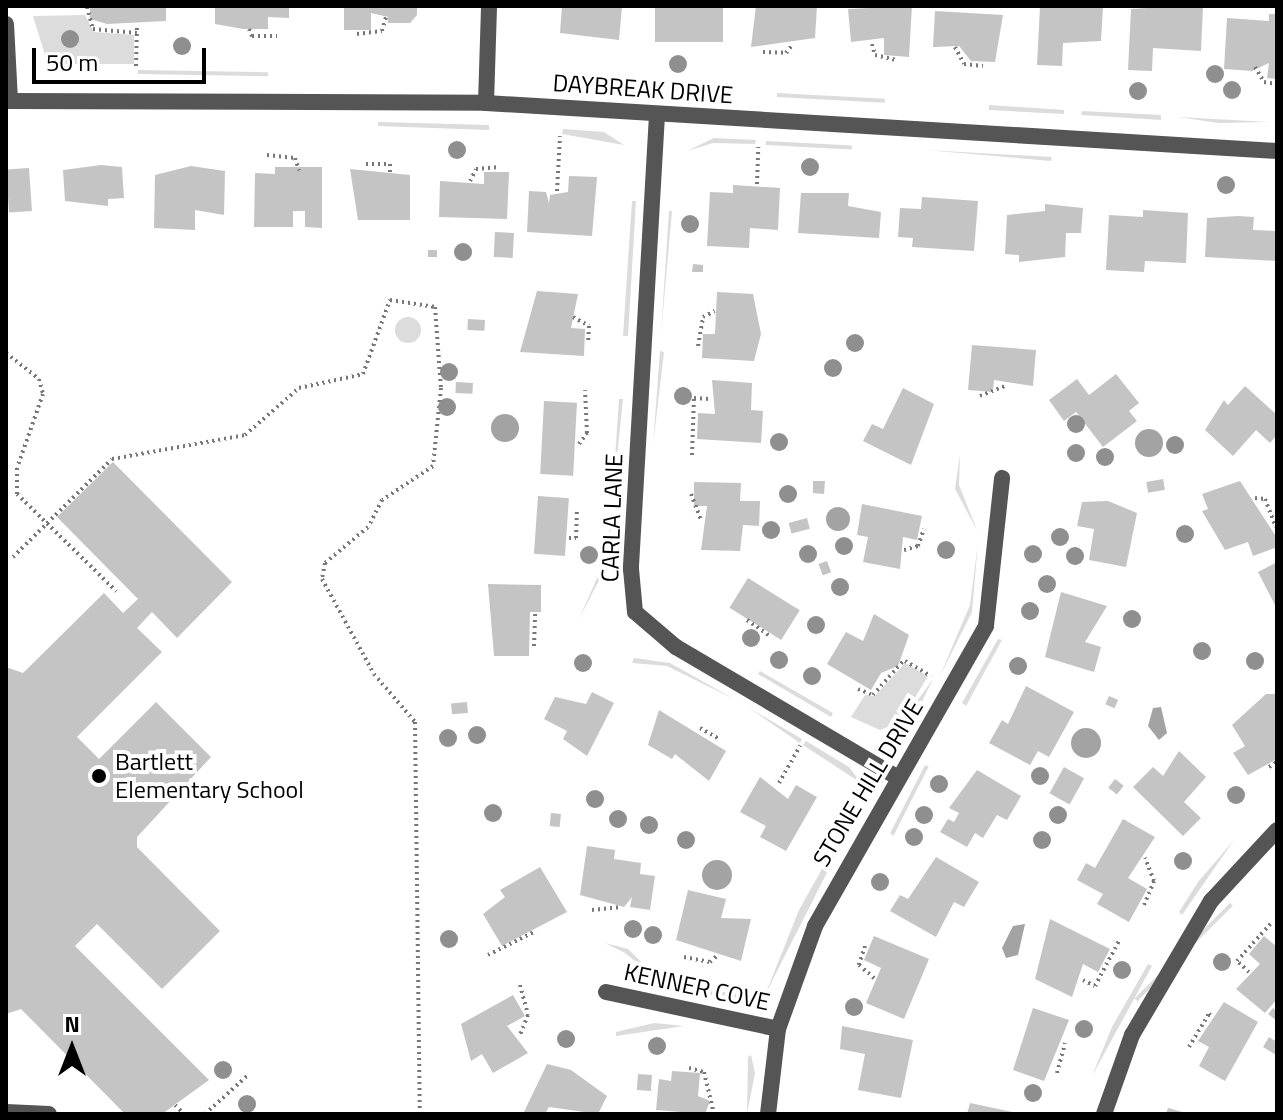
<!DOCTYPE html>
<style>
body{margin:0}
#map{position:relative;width:1283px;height:1120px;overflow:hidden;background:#fff;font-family:"Titillium Web",sans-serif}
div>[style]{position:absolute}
.green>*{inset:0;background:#dcdcdc;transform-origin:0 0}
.round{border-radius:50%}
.water>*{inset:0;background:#a3a3a3}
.building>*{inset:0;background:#c4c4c4;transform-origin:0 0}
.path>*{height:4px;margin-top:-2px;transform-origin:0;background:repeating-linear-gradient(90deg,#777 0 2px,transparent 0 6px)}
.street>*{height:16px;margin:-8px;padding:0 8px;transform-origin:8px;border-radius:8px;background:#555}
.trees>*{width:18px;height:18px;margin:-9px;border-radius:50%;background:#8f8f8f}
.dots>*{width:22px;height:22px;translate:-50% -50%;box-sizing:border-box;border:4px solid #fff;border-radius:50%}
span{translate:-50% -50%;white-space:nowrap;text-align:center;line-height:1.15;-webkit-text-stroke:8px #fff;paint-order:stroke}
.street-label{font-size:24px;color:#000}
.poi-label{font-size:24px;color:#000}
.left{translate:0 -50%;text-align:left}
.frame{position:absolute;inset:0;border:8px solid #000;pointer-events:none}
.north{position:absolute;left:32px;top:1008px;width:80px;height:80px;-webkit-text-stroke:6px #fff;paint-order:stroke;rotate:0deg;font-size:22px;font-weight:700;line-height:32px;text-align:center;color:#000}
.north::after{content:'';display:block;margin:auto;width:28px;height:36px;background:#000;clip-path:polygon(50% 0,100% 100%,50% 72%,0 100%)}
.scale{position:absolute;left:32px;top:48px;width:174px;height:36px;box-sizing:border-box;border:4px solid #000;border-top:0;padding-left:10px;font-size:24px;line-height:28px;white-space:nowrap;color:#000;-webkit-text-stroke:6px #fff;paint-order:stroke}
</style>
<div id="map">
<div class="green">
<div style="clip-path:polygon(85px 15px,94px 32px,134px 35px,134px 64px,61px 64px,45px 55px,33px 16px)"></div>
<div style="left:138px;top:70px;width:130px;height:4px;rotate:1deg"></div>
<div style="left:777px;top:93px;width:108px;height:4px;rotate:3deg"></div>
<div style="clip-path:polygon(989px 105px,1064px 110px,1064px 114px,989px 110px)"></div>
<div style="clip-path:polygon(1082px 111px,1161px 115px,1161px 120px,1081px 115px)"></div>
<div style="clip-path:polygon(1178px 117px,1269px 122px,1219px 123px)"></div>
<div style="clip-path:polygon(378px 122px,489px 125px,489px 130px,378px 126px)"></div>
<div style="clip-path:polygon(563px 129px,604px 132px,624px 145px,562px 134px)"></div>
<div style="clip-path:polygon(714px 138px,756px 140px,755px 144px,713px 143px,687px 151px)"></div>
<div style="left:766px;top:141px;width:86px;height:4px;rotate:3deg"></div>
<div style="clip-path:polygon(925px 150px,1052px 157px,1051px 161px)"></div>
<div style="clip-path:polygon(632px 201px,636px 201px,628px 336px,623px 336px)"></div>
<div style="clip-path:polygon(669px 211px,672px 211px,661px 334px)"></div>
<div class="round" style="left:395px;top:317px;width:26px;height:26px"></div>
<div style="clip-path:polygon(660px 351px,664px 352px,653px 445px)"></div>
<div style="clip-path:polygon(619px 399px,623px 399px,612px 504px)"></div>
<div style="clip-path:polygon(960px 454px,959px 485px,977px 530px,955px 489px)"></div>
<div style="clip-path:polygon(611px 522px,609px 561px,579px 619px,605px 560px)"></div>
<div style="clip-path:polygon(978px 543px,972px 612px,939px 678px,970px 605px)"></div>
<div style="clip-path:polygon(998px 639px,1002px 640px,966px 706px,962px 703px)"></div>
<div style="clip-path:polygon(634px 658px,670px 663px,734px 699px,667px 666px,632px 663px)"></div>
<div style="clip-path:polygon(905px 663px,928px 676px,901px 721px,880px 730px,851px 717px,865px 695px,875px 696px)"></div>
<div style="clip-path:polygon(760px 671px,833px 713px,831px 717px,758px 674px)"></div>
<div style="clip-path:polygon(933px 679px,912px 722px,896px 737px,894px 733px)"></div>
<div style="clip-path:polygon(749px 708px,802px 739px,800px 743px)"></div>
<div style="clip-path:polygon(806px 741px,849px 767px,861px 783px,803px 745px)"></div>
<div style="left:925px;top:765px;width:4px;height:77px;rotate:27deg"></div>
<div style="clip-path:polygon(841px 835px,845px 837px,765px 995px,799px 910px)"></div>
<div style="clip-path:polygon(1234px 840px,1182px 915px,1179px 912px,1198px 882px)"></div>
<div style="left:1230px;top:903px;width:4px;height:135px;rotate:45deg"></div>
<div style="clip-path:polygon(605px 943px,628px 949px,667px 987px,625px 953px)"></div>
<div style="clip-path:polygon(1148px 964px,1152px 966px,1092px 1076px,1112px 1027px)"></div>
<div style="clip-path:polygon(685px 987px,756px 996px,758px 1000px,738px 1003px)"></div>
<div style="clip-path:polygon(654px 1023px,684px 1026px,616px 1036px,616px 1032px)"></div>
<div style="clip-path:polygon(751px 1055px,755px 1073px,747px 1114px,748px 1057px)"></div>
</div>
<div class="water">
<div class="round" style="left:491px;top:414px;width:28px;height:28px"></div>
<div class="round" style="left:1135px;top:429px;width:28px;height:28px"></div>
<div class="round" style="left:826px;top:507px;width:24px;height:24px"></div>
<div style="clip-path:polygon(1161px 707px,1167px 733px,1159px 740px,1148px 726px,1153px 708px)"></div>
<div class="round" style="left:1071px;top:728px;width:30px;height:30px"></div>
<div class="round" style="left:702px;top:860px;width:30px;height:30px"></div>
<div style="clip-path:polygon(1025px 924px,1018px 955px,1006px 958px,1002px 948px,1013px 926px)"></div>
</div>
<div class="building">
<div style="clip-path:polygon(90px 6px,166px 6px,166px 21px,107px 24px,90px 19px)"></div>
<div style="clip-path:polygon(215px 6px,289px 6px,289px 18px,268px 17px,268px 29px,243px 29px,215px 24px)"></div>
<div style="clip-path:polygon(344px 6px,417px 6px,417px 15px,410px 23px,388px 23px,388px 17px,371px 13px,371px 30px,344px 30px)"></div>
<div style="clip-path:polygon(562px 6px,622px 6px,619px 40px,560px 33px)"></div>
<div style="left:655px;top:6px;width:68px;height:36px"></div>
<div style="clip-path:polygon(756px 6px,817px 6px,815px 38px,751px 47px)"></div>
<div style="clip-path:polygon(912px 6px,909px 57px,884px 55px,884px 38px,851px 42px,848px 9px)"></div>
<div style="clip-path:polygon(1040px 6px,1103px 7px,1101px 41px,1063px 43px,1062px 66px,1037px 65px)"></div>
<div style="clip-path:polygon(1179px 6px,1203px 6px,1201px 51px,1153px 48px,1152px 71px,1128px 70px,1131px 9px)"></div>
<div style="clip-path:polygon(935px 11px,1003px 15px,995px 62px,971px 61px,959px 46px,933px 47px)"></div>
<div style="clip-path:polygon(1269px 14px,1277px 14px,1277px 79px,1267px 78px,1269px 63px,1252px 71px,1224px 69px,1227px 18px,1269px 21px)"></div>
<div style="clip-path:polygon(101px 165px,122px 167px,124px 198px,108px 199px,108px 206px,65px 201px,63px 170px)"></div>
<div style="clip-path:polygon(191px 166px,225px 171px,224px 215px,195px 210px,195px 230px,154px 228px,155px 175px)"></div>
<div style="clip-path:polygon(275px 167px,322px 167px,322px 228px,305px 227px,305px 211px,293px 211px,293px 227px,254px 227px,255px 173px,275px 174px)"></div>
<div style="left:29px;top:168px;width:43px;height:23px;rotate:86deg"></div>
<div style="clip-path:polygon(350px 169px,410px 175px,410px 220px,358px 220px)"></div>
<div style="clip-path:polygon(484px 172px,509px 172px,507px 219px,439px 217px,440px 181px,484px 184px)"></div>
<div style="clip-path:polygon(569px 176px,597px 177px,592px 236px,527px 232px,529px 191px,546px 192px,549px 203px,550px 195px,568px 192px)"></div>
<div style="clip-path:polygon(733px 185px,780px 188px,778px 230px,750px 228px,749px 248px,707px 246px,710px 192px,733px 193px)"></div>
<div style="clip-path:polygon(801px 193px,849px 193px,848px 206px,881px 212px,879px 238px,798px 233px)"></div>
<div style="clip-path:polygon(922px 197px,978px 201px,974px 251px,912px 247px,913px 238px,898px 237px,900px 208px,921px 209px)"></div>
<div style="clip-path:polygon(1045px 204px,1083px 208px,1081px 233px,1066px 233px,1065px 257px,1019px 262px,1019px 255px,1005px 254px,1007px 215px,1045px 211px)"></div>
<div style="clip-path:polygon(1143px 210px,1188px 213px,1186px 263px,1145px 261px,1144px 272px,1106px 270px,1109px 215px,1143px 217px)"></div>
<div style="clip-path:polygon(1238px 216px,1254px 217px,1253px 230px,1276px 231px,1277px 261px,1205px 257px,1207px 218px)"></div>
<div style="left:495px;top:232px;width:19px;height:25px;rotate:3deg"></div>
<div style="left:428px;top:250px;width:9px;height:7px"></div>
<div style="clip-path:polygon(693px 264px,703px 265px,703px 272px,692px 272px)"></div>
<div style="clip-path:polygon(537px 291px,578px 294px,571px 328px,585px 329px,584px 356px,520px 352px)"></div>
<div style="clip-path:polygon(717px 292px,753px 294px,761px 334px,754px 361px,702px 358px,703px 334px,715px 334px)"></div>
<div style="left:468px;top:319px;width:17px;height:11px;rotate:3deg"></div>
<div style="clip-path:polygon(972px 345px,1036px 350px,1033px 386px,994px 380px,993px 392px,968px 390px)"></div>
<div style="clip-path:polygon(1116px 374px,1139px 403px,1129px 411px,1137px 421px,1103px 447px,1076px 412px,1064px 421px,1049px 400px,1077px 379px,1089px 395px)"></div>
<div style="clip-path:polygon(712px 380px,752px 383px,751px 410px,763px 411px,761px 443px,697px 439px,698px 413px,715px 414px)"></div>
<div style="left:456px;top:382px;width:17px;height:11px;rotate:3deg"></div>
<div style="clip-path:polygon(1245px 386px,1277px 415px,1277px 435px,1270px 443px,1256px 430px,1233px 456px,1205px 430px,1224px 400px,1228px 405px)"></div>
<div style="clip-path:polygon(903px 388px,934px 404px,911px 465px,863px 441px,872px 424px,883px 429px)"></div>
<div style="left:544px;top:401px;width:33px;height:73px;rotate:3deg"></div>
<div style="clip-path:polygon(113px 462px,232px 582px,177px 638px,152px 612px,137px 628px,162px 652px,77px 737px,99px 759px,156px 702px,211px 757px,137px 837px,137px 847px,220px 931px,162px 989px,97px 924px,75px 946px,209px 1080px,162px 1114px,125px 1114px,21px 1009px,6px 1014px,6px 667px,23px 673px,104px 593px,123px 613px,138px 599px,57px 517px)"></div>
<div style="left:1163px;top:479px;width:11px;height:17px;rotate:80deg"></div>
<div style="clip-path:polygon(813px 481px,825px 481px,824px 494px,813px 493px)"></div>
<div style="clip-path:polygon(1240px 481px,1275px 535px,1277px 547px,1253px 556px,1248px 542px,1225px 550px,1202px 511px,1208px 509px,1202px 494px)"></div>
<div style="clip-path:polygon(694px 482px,741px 483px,740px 501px,760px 501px,759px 526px,743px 525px,740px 551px,701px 550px,707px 506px,694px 506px)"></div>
<div style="left:538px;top:496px;width:31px;height:58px;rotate:4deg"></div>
<div style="clip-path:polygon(1108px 501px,1137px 513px,1126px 567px,1089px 560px,1094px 529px,1077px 526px,1082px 502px)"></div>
<div style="clip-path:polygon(862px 504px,922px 516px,917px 540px,903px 537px,900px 569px,863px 562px,868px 537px,857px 535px)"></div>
<div style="left:807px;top:518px;width:11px;height:19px;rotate:75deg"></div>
<div style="left:827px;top:561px;width:12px;height:9px;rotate:70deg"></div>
<div style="clip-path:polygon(1277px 562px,1277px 609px,1258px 572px)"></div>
<div style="left:748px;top:578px;width:61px;height:35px;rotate:32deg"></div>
<div style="clip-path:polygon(488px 584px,541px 585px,541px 612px,530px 612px,529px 656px,494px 656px)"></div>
<div style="clip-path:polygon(1061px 592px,1107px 606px,1085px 642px,1101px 647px,1094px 672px,1045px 657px)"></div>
<div style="clip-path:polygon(874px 614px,909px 635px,898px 666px,881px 673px,871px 690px,827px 664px,846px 632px,863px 641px)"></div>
<div style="clip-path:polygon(1026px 686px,1074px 712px,1049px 757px,1038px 751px,1030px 765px,989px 743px,1002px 720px,1008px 724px)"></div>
<div style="clip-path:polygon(592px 692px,614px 703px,587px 756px,563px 739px,567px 731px,544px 719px,555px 697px,586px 704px)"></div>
<div style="clip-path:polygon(1266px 694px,1277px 694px,1277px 759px,1248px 775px,1233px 753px,1245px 746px,1232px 725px)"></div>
<div style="left:1109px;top:696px;width:10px;height:9px;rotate:24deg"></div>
<div style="left:467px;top:702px;width:11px;height:16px;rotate:85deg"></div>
<div style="clip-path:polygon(659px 710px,726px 751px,709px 781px,675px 754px,672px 759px,648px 745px)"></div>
<div style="clip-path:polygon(1179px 751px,1206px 777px,1184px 802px,1201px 818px,1183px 836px,1133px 787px,1153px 767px,1163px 776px)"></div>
<div style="left:1064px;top:767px;width:23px;height:30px;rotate:29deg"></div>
<div style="clip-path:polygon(977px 770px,1021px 796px,1007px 820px,997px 815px,983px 838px,975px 833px,967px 847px,940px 832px,948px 819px,954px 822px,959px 813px,949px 808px)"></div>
<div style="clip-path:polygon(760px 777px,788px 799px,796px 785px,817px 797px,786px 851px,760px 837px,766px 826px,740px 812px)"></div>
<div style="left:1115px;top:779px;width:11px;height:11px;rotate:38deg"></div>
<div style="left:551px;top:813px;width:10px;height:13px;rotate:6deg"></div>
<div style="clip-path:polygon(1123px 819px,1155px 837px,1128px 878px,1147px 889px,1129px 922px,1097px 904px,1103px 894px,1077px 880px,1086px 863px,1095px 868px)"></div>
<div style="clip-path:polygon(587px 846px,615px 850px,614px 859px,641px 863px,640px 874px,655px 876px,650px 910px,630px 907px,632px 897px,624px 907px,580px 895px)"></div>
<div style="clip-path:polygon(936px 857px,979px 882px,964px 907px,954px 902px,936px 937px,890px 911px,900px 895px,908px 899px)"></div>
<div style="clip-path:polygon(540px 867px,567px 912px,502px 946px,483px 914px,505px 897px,500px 890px)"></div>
<div style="clip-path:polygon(688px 890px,726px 899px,721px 918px,751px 919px,741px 961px,676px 940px)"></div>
<div style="clip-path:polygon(1050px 919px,1110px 949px,1098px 972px,1083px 964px,1072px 997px,1035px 979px)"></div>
<div style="clip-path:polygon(874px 936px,929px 959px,904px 1019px,866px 1003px,881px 968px,864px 960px)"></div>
<div style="clip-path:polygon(1264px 936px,1277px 947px,1277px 999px,1265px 1013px,1236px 989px,1260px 964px,1249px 954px)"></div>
<div style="clip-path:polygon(513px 995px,525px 1016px,507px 1026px,528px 1053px,493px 1073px,482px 1054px,471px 1061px,461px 1024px)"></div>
<div style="clip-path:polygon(1224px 1002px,1258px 1022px,1225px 1081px,1199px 1066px,1209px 1047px,1198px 1041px)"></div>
<div style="clip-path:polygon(1033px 1008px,1069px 1020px,1044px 1081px,1013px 1070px)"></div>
<div style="clip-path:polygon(1273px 1008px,1277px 1011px,1277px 1021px,1268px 1014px)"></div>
<div style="clip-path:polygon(842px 1026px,913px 1040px,901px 1098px,858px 1090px,865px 1054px,840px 1049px)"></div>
<div style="clip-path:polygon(1269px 1037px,1277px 1042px,1276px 1055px,1263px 1047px)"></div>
<div style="clip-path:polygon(547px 1064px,571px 1070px,607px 1096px,598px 1114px,549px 1107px,545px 1114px,523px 1114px)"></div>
<div style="clip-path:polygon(672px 1071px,700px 1073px,698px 1096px,710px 1101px,705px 1114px,656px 1110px,659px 1079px,671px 1081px)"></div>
<div style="left:638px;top:1074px;width:14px;height:16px;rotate:4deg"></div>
<div style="clip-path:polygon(970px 1103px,1017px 1113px,1017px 1114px,967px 1114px)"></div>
<div style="clip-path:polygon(1168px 1108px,1186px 1113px,1186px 1114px,1166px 1114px)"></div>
</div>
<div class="path">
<div style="left:87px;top:7px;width:23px;rotate:75deg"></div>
<div style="left:93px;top:29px;width:44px;rotate:5.2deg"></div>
<div style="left:249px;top:29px;width:8px;rotate:67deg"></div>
<div style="left:252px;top:36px;width:25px"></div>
<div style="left:357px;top:34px;width:25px;rotate:-7deg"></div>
<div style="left:382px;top:31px;width:15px;rotate:-74deg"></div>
<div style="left:872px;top:44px;width:11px;rotate:75deg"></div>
<div style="left:875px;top:55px;width:22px;rotate:13deg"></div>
<div style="left:955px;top:47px;width:19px;rotate:62deg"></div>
<div style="left:964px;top:64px;width:19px;rotate:6deg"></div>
<div style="left:763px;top:52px;width:23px;rotate:2deg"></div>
<div style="left:786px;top:53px;width:10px;rotate:-53deg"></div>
<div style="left:136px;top:66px;width:40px;rotate:-88.6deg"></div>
<div style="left:1255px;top:67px;width:17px;rotate:59deg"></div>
<div style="left:1264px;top:82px;width:13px;rotate:9deg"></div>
<div style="left:267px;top:155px;width:28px;rotate:6deg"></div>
<div style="left:295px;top:158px;width:13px;rotate:72deg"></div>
<div style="left:366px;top:164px;width:24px"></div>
<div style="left:390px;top:164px;width:10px;rotate:90deg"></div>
<div style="left:470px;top:181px;width:13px;rotate:-63deg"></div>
<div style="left:476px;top:169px;width:21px;rotate:-5deg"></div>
<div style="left:757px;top:184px;width:37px;rotate:-88deg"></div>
<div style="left:557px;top:191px;width:55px;rotate:-86.9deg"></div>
<div style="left:573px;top:317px;width:18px;rotate:29deg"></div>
<div style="left:589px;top:326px;width:17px;rotate:93deg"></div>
<div style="left:698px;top:346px;width:29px;rotate:-80deg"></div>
<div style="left:703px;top:317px;width:13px;rotate:-27deg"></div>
<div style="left:6px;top:353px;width:42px;rotate:38.2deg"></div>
<div style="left:39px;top:379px;width:16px;rotate:75deg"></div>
<div style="left:43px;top:394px;width:78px;rotate:109.4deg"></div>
<div style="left:17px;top:468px;width:26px;rotate:90deg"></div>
<div style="left:17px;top:494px;width:139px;rotate:44.4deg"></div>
<div style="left:980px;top:396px;width:27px;rotate:-22deg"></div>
<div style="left:579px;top:444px;width:14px;rotate:-54deg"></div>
<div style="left:587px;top:433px;width:43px;rotate:-92.7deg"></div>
<div style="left:692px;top:455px;width:57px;rotate:-88deg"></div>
<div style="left:694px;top:398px;width:16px;rotate:4deg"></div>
<div style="left:691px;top:494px;width:28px;rotate:69deg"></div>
<div style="left:1255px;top:498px;width:10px;rotate:6deg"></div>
<div style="left:1265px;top:499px;width:30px;rotate:69deg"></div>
<div style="left:569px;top:538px;width:7px"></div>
<div style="left:576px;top:538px;width:27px;rotate:-88deg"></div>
<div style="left:904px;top:550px;width:15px;rotate:-16deg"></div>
<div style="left:918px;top:546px;width:18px;rotate:-71deg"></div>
<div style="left:13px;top:557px;width:139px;rotate:-44.7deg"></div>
<div style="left:112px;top:459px;width:135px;rotate:-10.2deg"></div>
<div style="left:245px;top:435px;width:72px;rotate:-41deg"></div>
<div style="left:299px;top:388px;width:66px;rotate:-12.3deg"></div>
<div style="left:363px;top:374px;width:79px;rotate:-70deg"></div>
<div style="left:390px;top:300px;width:46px;rotate:8.8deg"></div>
<div style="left:435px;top:307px;width:81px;rotate:85.8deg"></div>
<div style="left:441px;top:388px;width:78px;rotate:95.9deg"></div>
<div style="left:433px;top:466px;width:61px;rotate:146.3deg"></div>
<div style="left:382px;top:500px;width:30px;rotate:117deg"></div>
<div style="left:368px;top:527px;width:56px;rotate:140.1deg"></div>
<div style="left:325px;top:563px;width:16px;rotate:101deg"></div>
<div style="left:322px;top:579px;width:108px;rotate:61.3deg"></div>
<div style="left:374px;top:674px;width:63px;rotate:49.5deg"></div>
<div style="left:415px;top:722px;width:392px;rotate:89.3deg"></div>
<div style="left:747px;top:620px;width:29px;rotate:35deg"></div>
<div style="left:534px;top:646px;width:33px;rotate:-88deg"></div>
<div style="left:905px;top:661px;width:30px;rotate:30deg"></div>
<div style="left:858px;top:689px;width:16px;rotate:22deg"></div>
<div style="left:873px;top:695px;width:47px;rotate:-48.5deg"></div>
<div style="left:700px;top:728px;width:22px;rotate:30deg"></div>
<div style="left:1269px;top:767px;width:9px;rotate:-32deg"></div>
<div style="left:779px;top:783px;width:43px;rotate:-60.4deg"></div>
<div style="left:1144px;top:905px;width:26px;rotate:-67deg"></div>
<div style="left:1154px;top:881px;width:25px;rotate:-111deg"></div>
<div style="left:592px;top:910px;width:27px;rotate:-6deg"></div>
<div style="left:865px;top:946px;width:20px;rotate:108deg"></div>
<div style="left:859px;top:965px;width:20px;rotate:41deg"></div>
<div style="left:488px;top:955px;width:54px;rotate:-26.6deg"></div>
<div style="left:684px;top:957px;width:26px;rotate:11deg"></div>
<div style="left:710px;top:962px;width:9px;rotate:-41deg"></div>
<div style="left:1249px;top:972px;width:16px;rotate:-137deg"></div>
<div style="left:1237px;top:961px;width:52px;rotate:-48.1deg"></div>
<div style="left:1083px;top:980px;width:13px;rotate:27deg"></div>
<div style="left:1095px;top:986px;width:53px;rotate:-62deg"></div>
<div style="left:520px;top:985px;width:31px;rotate:75deg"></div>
<div style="left:528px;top:1015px;width:22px;rotate:112deg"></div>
<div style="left:1189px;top:1047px;width:39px;rotate:-59deg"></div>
<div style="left:1209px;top:1014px;width:6px;rotate:39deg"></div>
<div style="left:689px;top:1068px;width:16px;rotate:15deg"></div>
<div style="left:704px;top:1072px;width:43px;rotate:76.6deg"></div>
<div style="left:1057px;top:1073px;width:31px;rotate:-75deg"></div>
<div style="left:175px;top:1105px;width:13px;rotate:45deg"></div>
<div style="left:205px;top:1114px;width:57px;rotate:-42.1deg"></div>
</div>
<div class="street">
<div style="left:6px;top:24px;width:76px;rotate:87deg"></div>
<div style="left:6px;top:101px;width:480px;rotate:0.2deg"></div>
<div style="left:486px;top:103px;width:792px;rotate:3.47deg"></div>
<div style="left:486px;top:103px;width:97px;rotate:-88.2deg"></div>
<div style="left:657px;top:115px;width:455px;rotate:93.3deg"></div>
<div style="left:631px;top:569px;width:43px;rotate:84.7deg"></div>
<div style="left:635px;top:612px;width:54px;rotate:40.5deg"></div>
<div style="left:676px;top:647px;width:256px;rotate:30.5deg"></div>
<div style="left:606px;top:992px;width:176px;rotate:12.1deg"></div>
<div style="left:6px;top:1112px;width:43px;rotate:2.7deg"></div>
<div style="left:768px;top:1114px;width:86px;rotate:-83.3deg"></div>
<div style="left:778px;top:1029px;width:109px;rotate:-70.2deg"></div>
<div style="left:815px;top:926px;width:345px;rotate:-60.3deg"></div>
<div style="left:986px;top:626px;width:149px;rotate:-83.8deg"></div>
<div style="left:1104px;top:1114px;width:84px;rotate:-70.5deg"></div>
<div style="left:1132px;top:1035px;width:156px;rotate:-59.5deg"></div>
<div style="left:1211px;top:901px;width:97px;rotate:-47.1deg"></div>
</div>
<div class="trees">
<div style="left:70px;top:39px"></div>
<div style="left:182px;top:46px"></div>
<div style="left:678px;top:64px"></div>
<div style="left:1215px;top:74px"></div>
<div style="left:1232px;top:90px"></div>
<div style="left:1138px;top:91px"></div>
<div style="left:457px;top:150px"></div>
<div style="left:810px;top:167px"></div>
<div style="left:1226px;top:185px"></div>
<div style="left:690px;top:224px"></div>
<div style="left:463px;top:252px"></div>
<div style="left:855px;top:343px"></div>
<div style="left:833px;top:368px"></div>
<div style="left:449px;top:372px"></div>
<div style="left:683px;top:396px"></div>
<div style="left:447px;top:407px"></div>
<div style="left:1076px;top:424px"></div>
<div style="left:779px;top:442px"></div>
<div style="left:1175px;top:445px"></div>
<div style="left:1076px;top:453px"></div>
<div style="left:1105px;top:457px"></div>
<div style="left:788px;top:494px"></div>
<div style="left:771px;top:530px"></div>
<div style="left:1185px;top:534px"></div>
<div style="left:1060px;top:537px"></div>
<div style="left:844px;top:546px"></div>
<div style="left:946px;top:550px"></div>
<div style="left:808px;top:554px"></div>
<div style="left:1033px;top:554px"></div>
<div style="left:589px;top:555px"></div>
<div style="left:1075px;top:556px"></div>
<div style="left:1047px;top:584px"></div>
<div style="left:840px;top:587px"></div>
<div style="left:1030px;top:611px"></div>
<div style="left:1132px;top:619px"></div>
<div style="left:816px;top:625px"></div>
<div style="left:751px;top:638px"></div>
<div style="left:1202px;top:651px"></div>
<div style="left:779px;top:660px"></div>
<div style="left:1255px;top:661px"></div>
<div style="left:583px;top:663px"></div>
<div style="left:1018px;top:666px"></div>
<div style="left:812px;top:676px"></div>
<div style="left:477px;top:735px"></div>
<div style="left:448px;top:738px"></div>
<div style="left:1040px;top:776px"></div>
<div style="left:939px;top:784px"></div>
<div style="left:1236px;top:795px"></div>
<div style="left:595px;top:799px"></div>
<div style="left:493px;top:813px"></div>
<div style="left:924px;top:815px"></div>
<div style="left:1058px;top:815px"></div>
<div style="left:618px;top:819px"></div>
<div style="left:649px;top:825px"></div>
<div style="left:914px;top:837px"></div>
<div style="left:686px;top:840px"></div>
<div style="left:1042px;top:840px"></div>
<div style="left:1183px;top:861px"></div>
<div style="left:880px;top:882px"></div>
<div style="left:633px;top:929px"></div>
<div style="left:653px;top:935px"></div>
<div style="left:449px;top:939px"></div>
<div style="left:1222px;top:962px"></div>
<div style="left:1122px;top:970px"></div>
<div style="left:854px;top:1007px"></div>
<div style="left:1084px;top:1029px"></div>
<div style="left:566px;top:1039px"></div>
<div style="left:657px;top:1046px"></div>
<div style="left:223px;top:1070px"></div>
<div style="left:1033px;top:1093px"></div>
<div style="left:247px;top:1104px"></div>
</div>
<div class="dots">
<div style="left:99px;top:776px;background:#000"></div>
</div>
<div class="street-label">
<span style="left:643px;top:89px;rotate:4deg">DAYBREAK DRIVE</span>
<span style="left:612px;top:518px;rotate:-88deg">CARLA LANE</span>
<span style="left:868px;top:783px;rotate:-59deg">STONE HILL DRIVE</span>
<span style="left:697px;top:987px;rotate:12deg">KENNER COVE</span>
</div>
<div class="poi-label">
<span class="left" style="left:115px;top:776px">Bartlett<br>Elementary School</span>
</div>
<div class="frame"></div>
<div class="north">N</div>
<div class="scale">50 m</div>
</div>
